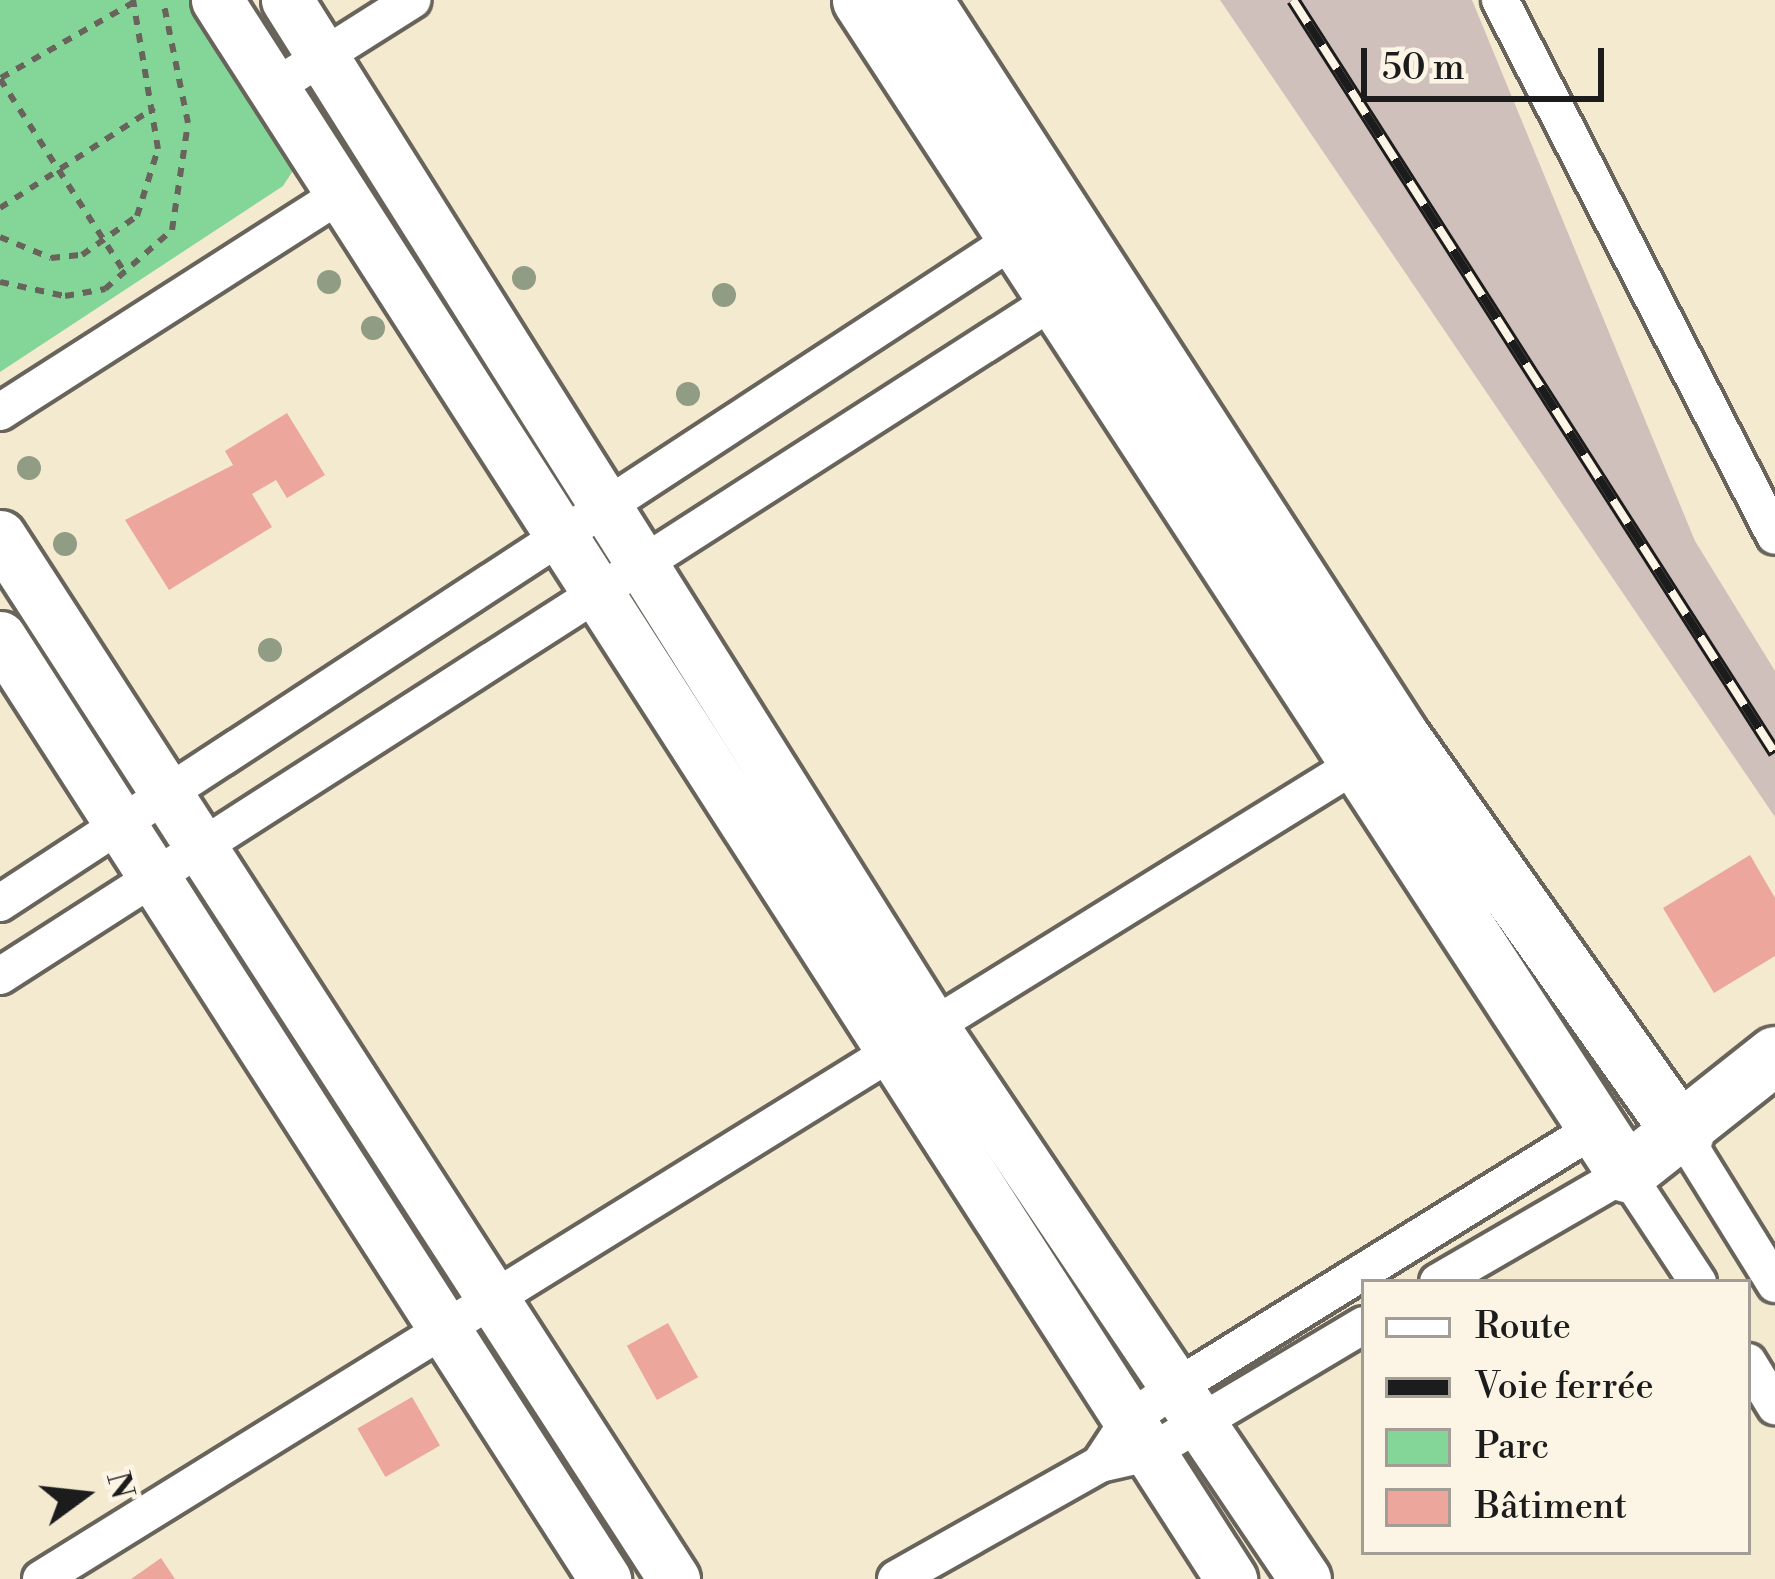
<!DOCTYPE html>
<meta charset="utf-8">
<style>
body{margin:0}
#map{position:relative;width:1775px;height:1579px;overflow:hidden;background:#f4ead0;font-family:"Libre Bodoni",serif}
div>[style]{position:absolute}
.industrial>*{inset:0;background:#cfc0bb}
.green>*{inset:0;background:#83d698}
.building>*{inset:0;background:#eca69b;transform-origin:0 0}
.path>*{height:6px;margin-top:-3px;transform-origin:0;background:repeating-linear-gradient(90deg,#68645b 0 9px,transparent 0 18px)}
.roads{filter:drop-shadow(3px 0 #68645b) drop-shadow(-3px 0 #68645b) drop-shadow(0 3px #68645b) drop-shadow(0 -3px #68645b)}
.street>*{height:36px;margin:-18px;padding:0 18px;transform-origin:18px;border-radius:18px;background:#fff}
.secondary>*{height:51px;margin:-25.5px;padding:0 25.5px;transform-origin:25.5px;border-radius:25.5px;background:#fff}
.primary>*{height:57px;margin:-28.5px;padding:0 28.5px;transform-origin:28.5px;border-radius:28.5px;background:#fff}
.rail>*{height:14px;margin-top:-7px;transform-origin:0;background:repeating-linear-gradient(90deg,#fcf5e5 0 27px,#1c1c1c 0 54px);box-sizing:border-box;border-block:3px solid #1c1c1c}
.trees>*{width:24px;height:24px;margin:-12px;border-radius:50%;background:#919c85}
span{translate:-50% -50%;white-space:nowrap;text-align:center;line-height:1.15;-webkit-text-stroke:12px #fcf5e5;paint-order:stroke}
.legend{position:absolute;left:1361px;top:1279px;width:390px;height:276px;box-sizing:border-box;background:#fcf5e5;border:3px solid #a29e95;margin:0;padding:15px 21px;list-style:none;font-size:36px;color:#1c1c1c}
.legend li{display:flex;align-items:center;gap:24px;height:60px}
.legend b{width:60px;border:3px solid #a29e95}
.north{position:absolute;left:24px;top:1435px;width:120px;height:120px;-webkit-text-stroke:9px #fcf5e5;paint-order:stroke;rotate:75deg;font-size:33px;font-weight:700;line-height:48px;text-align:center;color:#1c1c1c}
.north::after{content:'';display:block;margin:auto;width:42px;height:54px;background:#1c1c1c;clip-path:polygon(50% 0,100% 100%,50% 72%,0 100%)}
.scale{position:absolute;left:1361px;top:48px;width:243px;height:54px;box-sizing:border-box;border:6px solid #1c1c1c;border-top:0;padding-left:15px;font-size:36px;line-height:42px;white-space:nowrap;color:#1c1c1c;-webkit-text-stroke:9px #fcf5e5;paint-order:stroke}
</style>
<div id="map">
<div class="industrial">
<div style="clip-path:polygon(1220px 0,1472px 0,1695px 541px,1775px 671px,1775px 817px)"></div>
</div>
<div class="green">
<div style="clip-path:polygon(0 0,199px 0,298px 163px,283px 186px,0 372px)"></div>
</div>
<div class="building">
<div style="clip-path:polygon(287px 413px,325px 475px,287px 498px,276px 480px,252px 494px,272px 527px,169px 590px,125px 520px,233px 465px,225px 451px)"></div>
<div style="clip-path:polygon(1750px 855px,1775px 898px,1775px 956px,1714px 993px,1663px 908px)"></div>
<div style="left:668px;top:1323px;width:62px;height:47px;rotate:61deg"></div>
<div style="left:412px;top:1397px;width:56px;height:63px;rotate:60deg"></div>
<div style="clip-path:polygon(161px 1558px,175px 1579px,131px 1579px)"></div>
</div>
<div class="path">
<div style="left:1px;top:78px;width:158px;rotate:-29.7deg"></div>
<div style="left:0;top:79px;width:234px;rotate:57.2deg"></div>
<div style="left:0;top:208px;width:184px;rotate:-33deg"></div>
<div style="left:0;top:237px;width:55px;rotate:22.4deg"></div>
<div style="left:51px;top:258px;width:31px;rotate:-6deg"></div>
<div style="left:82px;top:255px;width:67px;rotate:-35.3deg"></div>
<div style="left:137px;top:216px;width:70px;rotate:-72.6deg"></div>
<div style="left:158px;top:149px;width:151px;rotate:-99.5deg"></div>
<div style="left:0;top:282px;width:66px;rotate:12.2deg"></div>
<div style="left:65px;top:296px;width:41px;rotate:-9.9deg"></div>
<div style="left:105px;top:289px;width:89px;rotate:-41.4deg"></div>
<div style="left:172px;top:230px;width:108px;rotate:-81.5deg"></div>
<div style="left:188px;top:123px;width:126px;rotate:-101.5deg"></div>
</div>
<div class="roads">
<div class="street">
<div style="left:1500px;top:0;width:602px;rotate:62.84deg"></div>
<div style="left:273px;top:88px;width:165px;rotate:-32.3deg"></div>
<div style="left:0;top:412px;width:405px;rotate:-32.6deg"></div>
<div style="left:0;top:903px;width:1231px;rotate:-33.2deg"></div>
<div style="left:0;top:976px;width:1275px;rotate:-32.67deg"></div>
<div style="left:1684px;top:1137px;width:173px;rotate:58.2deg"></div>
<div style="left:1438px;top:1282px;width:217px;rotate:-30.1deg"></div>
<div style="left:1626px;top:1173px;width:131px;rotate:56.6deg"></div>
<div style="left:1748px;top:1362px;width:52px;rotate:58.5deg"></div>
<div style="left:1100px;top:1464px;width:53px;rotate:-56.6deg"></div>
<div style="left:1129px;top:1420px;width:60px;rotate:-34.8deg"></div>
<div style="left:1178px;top:1386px;width:490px;rotate:-31.7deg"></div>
<div style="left:41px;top:1579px;width:1568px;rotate:-31.78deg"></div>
<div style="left:896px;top:1579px;width:234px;rotate:-29.4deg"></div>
<div style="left:1100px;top:1464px;width:50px;rotate:-12.7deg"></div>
<div style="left:1149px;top:1453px;width:250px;rotate:-30.8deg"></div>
</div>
<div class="secondary">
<div style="left:217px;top:0;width:1877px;rotate:57.29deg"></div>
<div style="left:287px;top:0;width:1210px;rotate:57.83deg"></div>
<div style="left:931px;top:1024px;width:669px;rotate:56.02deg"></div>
<div style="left:0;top:536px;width:1242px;rotate:57.13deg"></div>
<div style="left:0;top:637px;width:1120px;rotate:57.29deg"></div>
</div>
<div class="primary">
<div style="left:861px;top:0;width:1400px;rotate:56.89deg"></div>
<div style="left:1626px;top:1173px;width:190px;rotate:-38.4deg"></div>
<div style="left:923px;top:0;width:877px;rotate:57.05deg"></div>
<div style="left:1400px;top:736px;width:491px;rotate:54.7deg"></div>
</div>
</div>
<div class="rail">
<div style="left:1293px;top:0;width:894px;rotate:57.38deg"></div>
</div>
<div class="trees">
<div style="left:524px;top:278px"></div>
<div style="left:329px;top:282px"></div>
<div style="left:724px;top:295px"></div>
<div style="left:373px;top:328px"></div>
<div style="left:688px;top:394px"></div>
<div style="left:29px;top:468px"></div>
<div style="left:65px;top:544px"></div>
<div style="left:270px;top:650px"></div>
</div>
<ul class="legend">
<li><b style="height:15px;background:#fff"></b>Route</li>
<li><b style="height:15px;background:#1c1c1c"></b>Voie ferrée</li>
<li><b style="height:33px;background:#83d698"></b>Parc</li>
<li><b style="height:33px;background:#eca69b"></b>Bâtiment</li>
</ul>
<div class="north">N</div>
<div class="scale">50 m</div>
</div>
